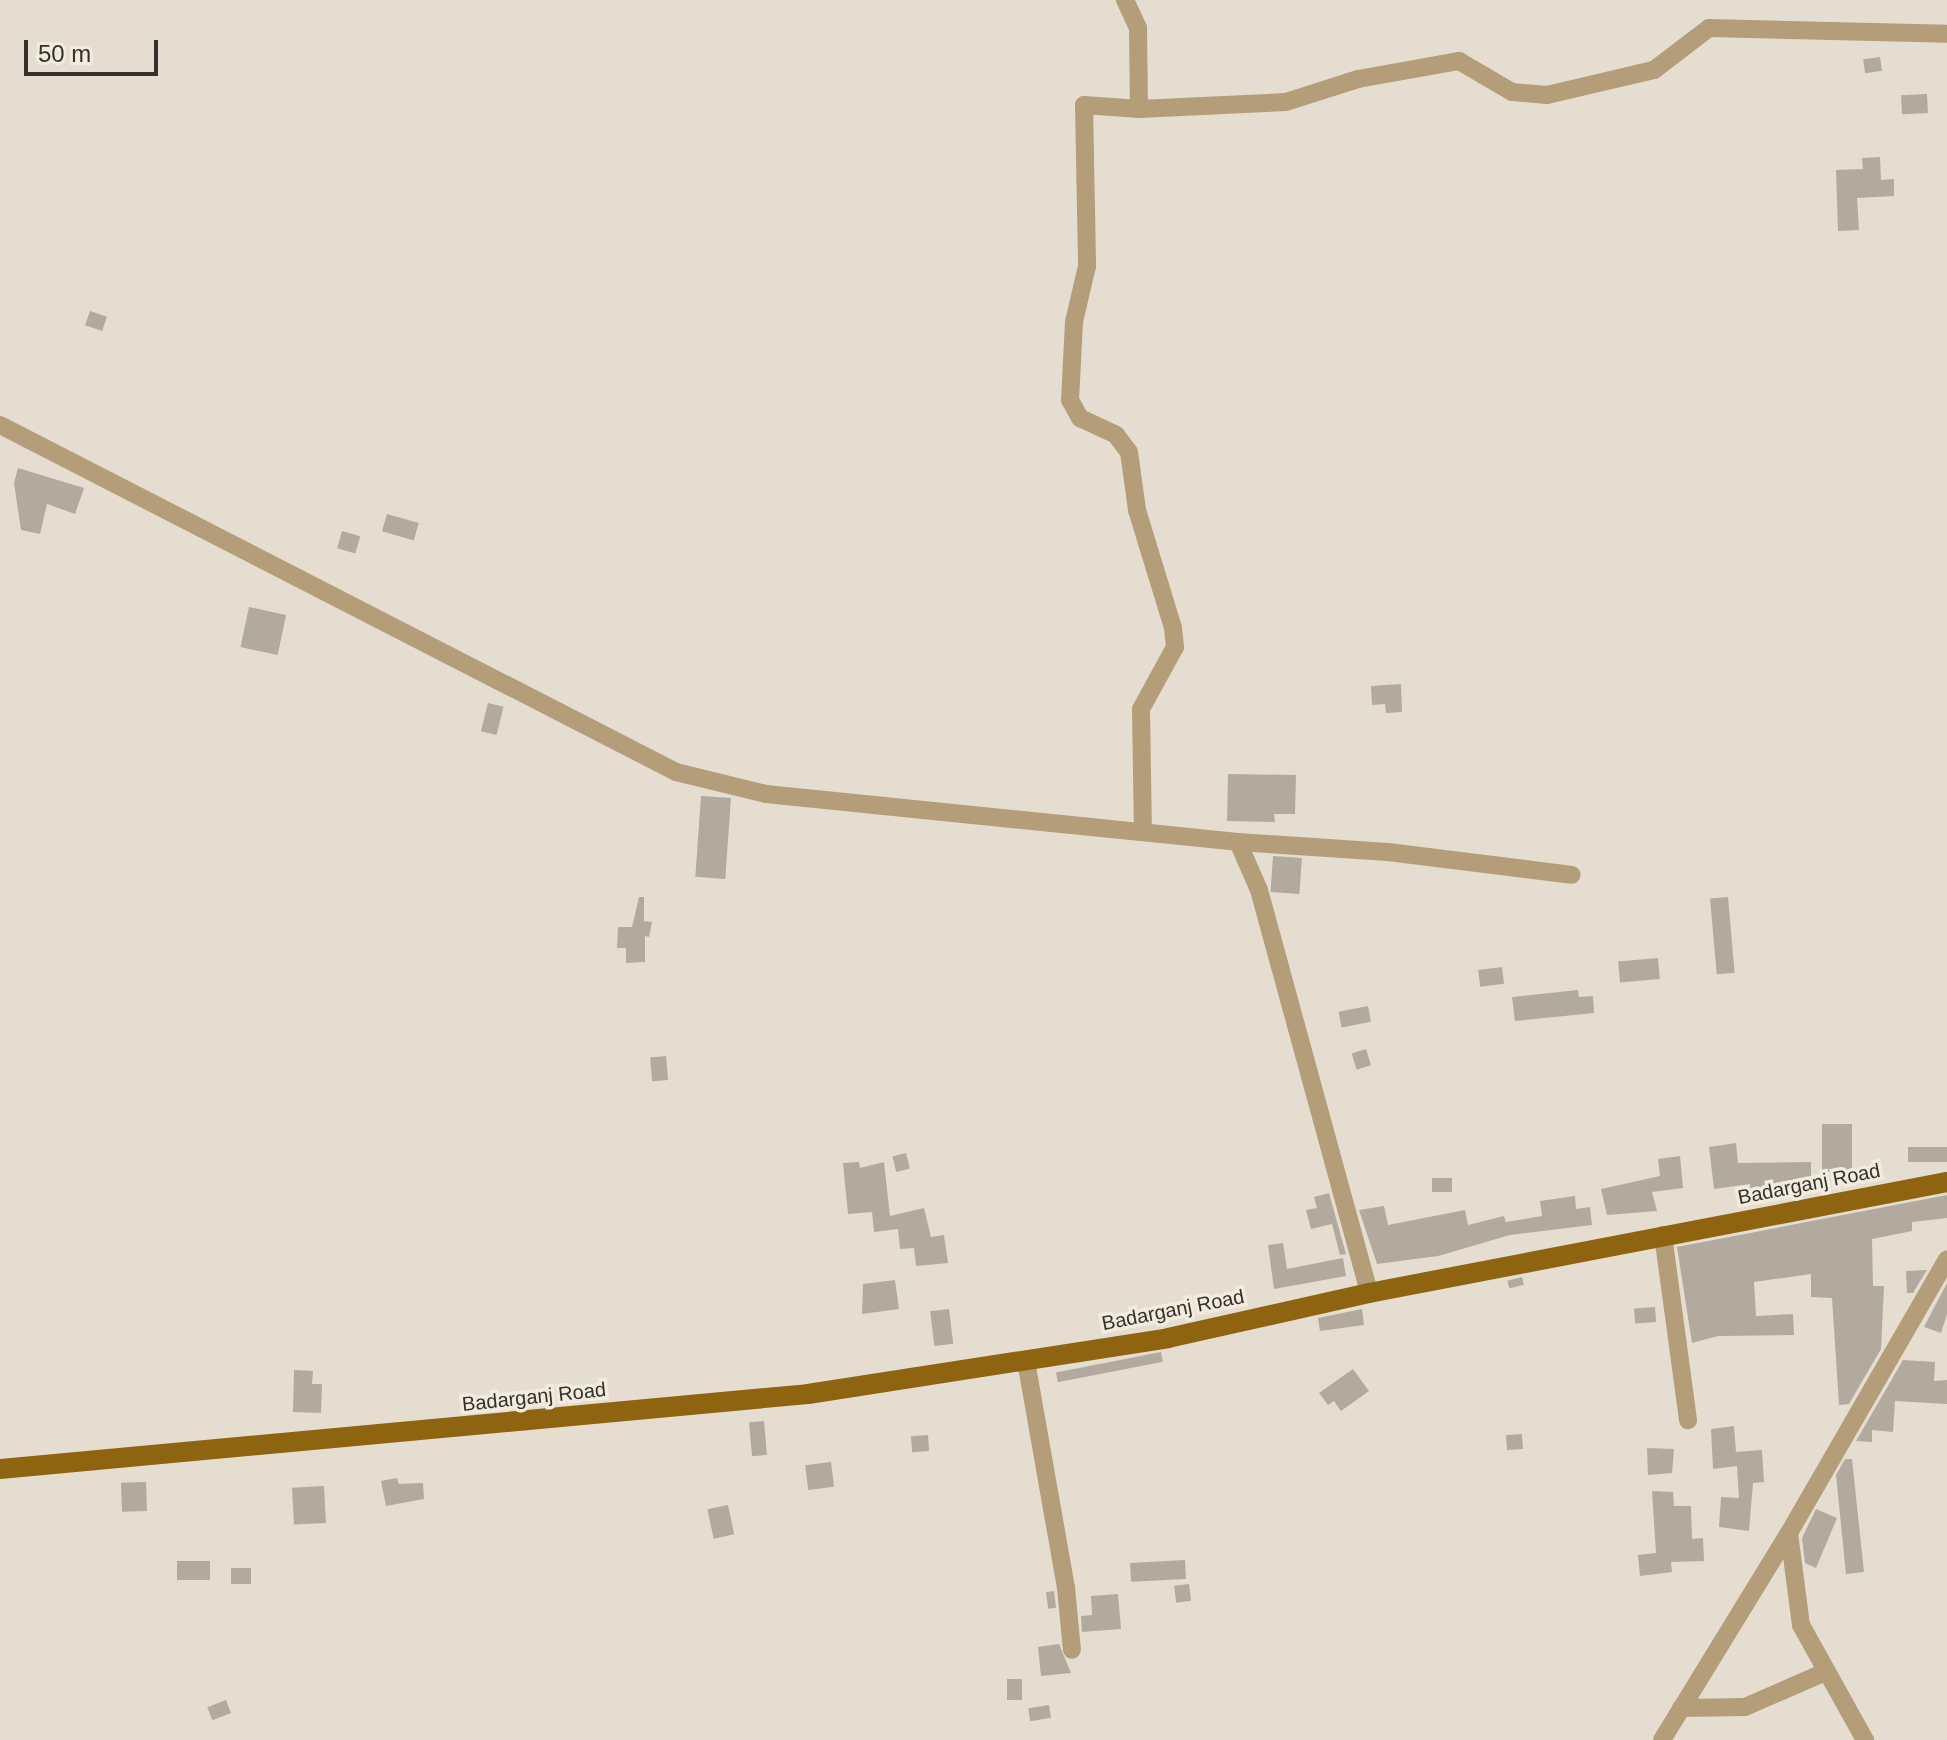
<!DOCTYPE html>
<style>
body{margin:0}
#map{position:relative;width:1947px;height:1740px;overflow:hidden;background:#e6ddd1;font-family:Arial,sans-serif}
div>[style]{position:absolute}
.building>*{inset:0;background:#b2aa9e;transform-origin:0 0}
.minor>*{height:18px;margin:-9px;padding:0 9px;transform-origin:9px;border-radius:9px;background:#b49d79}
.primary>*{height:20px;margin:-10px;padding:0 10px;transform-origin:10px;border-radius:10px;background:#8e6410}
span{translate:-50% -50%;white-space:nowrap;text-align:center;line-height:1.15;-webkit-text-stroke:7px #f3ebde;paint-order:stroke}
.street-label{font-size:20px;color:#35312d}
.scale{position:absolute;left:24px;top:40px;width:134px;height:36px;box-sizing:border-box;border:4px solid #35312d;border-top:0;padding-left:10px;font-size:24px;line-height:28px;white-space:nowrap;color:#35312d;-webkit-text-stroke:6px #f3ebde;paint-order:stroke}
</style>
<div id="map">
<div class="building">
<div style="left:1880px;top:57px;width:14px;height:17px;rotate:82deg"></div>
<div style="left:1927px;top:94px;width:19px;height:26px;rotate:87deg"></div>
<div style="clip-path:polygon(1880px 157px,1881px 180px,1894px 179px,1894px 196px,1857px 198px,1859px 230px,1838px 231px,1836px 170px,1863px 169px,1862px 158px)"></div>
<div style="left:90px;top:311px;width:18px;height:15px;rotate:19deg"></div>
<div style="clip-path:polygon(18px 468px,84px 488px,75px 514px,47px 504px,40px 534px,21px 530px,14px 483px)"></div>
<div style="left:387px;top:514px;width:33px;height:18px;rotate:16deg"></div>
<div style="left:342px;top:531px;width:19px;height:18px;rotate:16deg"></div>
<div style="left:249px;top:607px;width:38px;height:41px;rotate:12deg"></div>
<div style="clip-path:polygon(1401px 684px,1402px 712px,1386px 713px,1385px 704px,1372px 705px,1371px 686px)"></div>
<div style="left:488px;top:703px;width:16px;height:29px;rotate:14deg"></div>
<div style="clip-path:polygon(1228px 774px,1296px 775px,1295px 814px,1274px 814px,1275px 822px,1227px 821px)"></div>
<div style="left:701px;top:796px;width:30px;height:81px;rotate:4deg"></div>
<div style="left:1273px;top:856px;width:29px;height:36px;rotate:4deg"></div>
<div style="clip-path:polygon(639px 897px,644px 897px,644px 921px,652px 922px,649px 937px,645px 936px,645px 962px,626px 963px,626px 948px,617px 948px,618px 927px,632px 927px)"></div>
<div style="left:1728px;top:897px;width:76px;height:18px;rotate:85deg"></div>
<div style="left:1658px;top:958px;width:21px;height:40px;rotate:85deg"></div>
<div style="left:1502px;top:967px;width:17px;height:24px;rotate:83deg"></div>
<div style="clip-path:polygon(1578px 990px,1579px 997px,1593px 996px,1594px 1013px,1515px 1021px,1512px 997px)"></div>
<div style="left:1368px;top:1006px;width:16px;height:30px;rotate:79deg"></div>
<div style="left:1366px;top:1049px;width:17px;height:15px;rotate:73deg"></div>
<div style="left:666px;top:1056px;width:24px;height:16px;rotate:85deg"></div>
<div style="left:1822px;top:1124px;width:30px;height:48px"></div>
<div style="clip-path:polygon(1736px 1143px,1738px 1163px,1811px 1162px,1811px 1181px,1798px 1182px,1798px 1189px,1750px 1192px,1750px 1184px,1714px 1189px,1709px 1147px)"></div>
<div style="left:1947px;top:1147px;width:15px;height:39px;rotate:90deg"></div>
<div style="left:906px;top:1153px;width:16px;height:14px;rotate:76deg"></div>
<div style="clip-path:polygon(1680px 1156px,1683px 1188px,1652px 1192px,1657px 1211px,1607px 1215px,1601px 1189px,1660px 1176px,1658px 1159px)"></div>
<div style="clip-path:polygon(859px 1162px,860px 1168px,884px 1162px,890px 1216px,924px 1208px,931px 1237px,944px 1235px,948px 1263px,916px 1266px,914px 1248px,900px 1249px,898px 1229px,874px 1232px,872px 1212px,848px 1214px,843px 1163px)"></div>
<div style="left:1452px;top:1178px;width:14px;height:20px;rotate:90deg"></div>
<div style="clip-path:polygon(1329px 1193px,1346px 1254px,1340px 1255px,1332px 1224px,1311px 1229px,1306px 1210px,1317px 1208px,1314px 1197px)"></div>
<div style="clip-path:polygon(1947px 1195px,1947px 1218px,1912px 1222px,1912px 1231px,1872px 1239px,1873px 1286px,1884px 1286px,1881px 1349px,1849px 1404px,1839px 1405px,1832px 1298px,1811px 1297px,1811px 1274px,1754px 1282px,1756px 1316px,1793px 1314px,1794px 1335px,1718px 1336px,1692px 1343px,1677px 1247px)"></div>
<div style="clip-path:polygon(1575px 1196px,1576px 1209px,1590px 1207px,1592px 1225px,1510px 1235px,1438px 1256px,1377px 1264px,1359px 1210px,1384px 1206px,1388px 1225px,1465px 1210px,1468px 1225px,1504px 1216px,1506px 1222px,1542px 1216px,1540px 1201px)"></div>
<div style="clip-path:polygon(1283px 1243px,1287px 1269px,1343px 1258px,1346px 1276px,1274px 1289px,1268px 1245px)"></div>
<div style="clip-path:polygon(1927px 1270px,1913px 1293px,1907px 1293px,1906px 1271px)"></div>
<div style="left:1522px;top:1277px;width:8px;height:15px;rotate:76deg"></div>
<div style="clip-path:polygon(895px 1280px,899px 1309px,862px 1314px,863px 1284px)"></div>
<div style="clip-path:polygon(1947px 1283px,1947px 1314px,1941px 1333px,1924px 1327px)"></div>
<div style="left:1655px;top:1307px;width:15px;height:21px;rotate:86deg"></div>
<div style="left:949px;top:1309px;width:35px;height:19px;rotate:83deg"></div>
<div style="clip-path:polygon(1362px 1309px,1364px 1325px,1320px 1331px,1318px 1318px)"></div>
<div style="left:1161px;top:1352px;width:10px;height:107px;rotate:79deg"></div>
<div style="clip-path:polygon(1903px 1360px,1935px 1362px,1934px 1381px,1947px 1380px,1947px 1404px,1895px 1401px,1893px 1432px,1872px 1430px,1872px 1442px,1856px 1441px)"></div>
<div style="clip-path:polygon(1353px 1369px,1369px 1391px,1341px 1411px,1334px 1401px,1328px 1405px,1319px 1393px)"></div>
<div style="clip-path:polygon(294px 1370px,313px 1371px,312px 1384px,322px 1384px,321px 1413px,293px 1412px)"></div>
<div style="left:764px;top:1421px;width:34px;height:15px;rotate:85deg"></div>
<div style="clip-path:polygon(1734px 1426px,1736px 1452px,1762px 1450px,1764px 1482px,1753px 1483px,1749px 1531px,1719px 1527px,1721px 1497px,1739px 1498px,1737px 1466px,1713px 1469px,1711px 1429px)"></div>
<div style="left:1522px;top:1434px;width:15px;height:16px;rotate:86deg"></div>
<div style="left:928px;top:1435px;width:16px;height:17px;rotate:86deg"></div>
<div style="clip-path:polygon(1647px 1448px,1674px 1449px,1672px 1473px,1648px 1475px)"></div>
<div style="clip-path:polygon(1845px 1459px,1852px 1459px,1864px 1572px,1846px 1574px,1836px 1475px)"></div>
<div style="left:831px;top:1462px;width:25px;height:26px;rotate:83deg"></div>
<div style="clip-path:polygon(397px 1478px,399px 1484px,423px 1483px,424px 1499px,386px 1506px,381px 1481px)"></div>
<div style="left:146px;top:1482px;width:29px;height:25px;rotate:88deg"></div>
<div style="left:324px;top:1486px;width:37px;height:32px;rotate:87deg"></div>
<div style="clip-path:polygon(1652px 1491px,1673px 1492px,1674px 1506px,1691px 1506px,1692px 1539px,1703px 1538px,1704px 1561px,1671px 1562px,1672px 1572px,1640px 1576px,1638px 1555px,1656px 1553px)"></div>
<div style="left:728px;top:1505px;width:30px;height:21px;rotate:78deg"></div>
<div style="clip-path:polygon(1816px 1509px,1837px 1518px,1816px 1568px,1805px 1563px,1802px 1538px)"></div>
<div style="left:1185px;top:1560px;width:19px;height:55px;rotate:87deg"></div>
<div style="left:210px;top:1561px;width:19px;height:33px;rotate:90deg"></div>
<div style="left:251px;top:1568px;width:16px;height:20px;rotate:90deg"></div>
<div style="left:1189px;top:1584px;width:17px;height:15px;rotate:83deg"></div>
<div style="left:1054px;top:1591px;width:17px;height:8px;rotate:83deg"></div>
<div style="clip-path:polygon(1118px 1594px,1121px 1629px,1082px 1632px,1081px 1616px,1092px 1615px,1091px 1596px)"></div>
<div style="clip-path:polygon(1059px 1644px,1071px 1673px,1041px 1676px,1038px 1647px)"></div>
<div style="left:1007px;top:1679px;width:15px;height:21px"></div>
<div style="left:226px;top:1700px;width:14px;height:20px;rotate:69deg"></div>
<div style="left:1049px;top:1705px;width:13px;height:21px;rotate:81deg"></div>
</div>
<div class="minor">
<div style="left:1125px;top:0;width:31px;rotate:65deg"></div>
<div style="left:1138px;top:28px;width:81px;rotate:89.3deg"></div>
<div style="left:1139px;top:109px;width:55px;rotate:-175.8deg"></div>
<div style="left:1084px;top:105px;width:161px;rotate:88.9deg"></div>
<div style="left:1087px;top:266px;width:57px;rotate:103.1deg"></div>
<div style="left:1074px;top:322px;width:78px;rotate:92.9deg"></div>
<div style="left:1070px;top:400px;width:21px;rotate:61deg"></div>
<div style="left:1080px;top:418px;width:40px;rotate:25deg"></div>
<div style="left:1116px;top:435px;width:21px;rotate:53deg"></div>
<div style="left:1129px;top:452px;width:59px;rotate:82.1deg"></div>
<div style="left:1137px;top:510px;width:123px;rotate:73deg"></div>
<div style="left:1173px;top:628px;width:19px;rotate:84deg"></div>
<div style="left:1175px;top:647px;width:71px;rotate:118.7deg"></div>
<div style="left:1141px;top:709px;width:123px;rotate:89.1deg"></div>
<div style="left:1139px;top:109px;width:147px;rotate:-2.7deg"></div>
<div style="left:1286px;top:102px;width:76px;rotate:-17.7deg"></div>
<div style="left:1358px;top:79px;width:103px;rotate:-10.1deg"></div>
<div style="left:1459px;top:61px;width:61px;rotate:30.3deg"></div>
<div style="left:1512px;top:92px;width:35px;rotate:5deg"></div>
<div style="left:1547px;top:95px;width:110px;rotate:-13.2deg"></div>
<div style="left:1654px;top:70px;width:69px;rotate:-37.4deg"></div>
<div style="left:1709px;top:28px;width:238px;rotate:1.4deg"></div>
<div style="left:0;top:425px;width:760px;rotate:27.17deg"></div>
<div style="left:676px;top:772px;width:93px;rotate:13.7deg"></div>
<div style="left:766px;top:794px;width:474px;rotate:5.8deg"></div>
<div style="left:1238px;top:842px;width:52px;rotate:66.4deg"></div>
<div style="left:1259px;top:890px;width:418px;rotate:74.7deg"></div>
<div style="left:1238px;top:842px;width:150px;rotate:3.8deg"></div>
<div style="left:1388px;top:852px;width:185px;rotate:7.1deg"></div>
<div style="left:1663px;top:1235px;width:187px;rotate:82.3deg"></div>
<div style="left:1026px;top:1361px;width:230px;rotate:80deg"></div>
<div style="left:1066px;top:1588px;width:62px;rotate:84.5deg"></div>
<div style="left:1789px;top:1533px;width:93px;rotate:82.6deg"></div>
<div style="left:1801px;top:1625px;width:132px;rotate:60.9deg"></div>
<div style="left:1681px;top:1708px;width:64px;rotate:-0.9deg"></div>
<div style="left:1745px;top:1707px;width:87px;rotate:-23.6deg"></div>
<div style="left:1662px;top:1740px;width:243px;rotate:-58.5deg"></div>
<div style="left:1789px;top:1533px;width:316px;rotate:-60deg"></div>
</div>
<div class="primary">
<div style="left:0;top:1469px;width:811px;rotate:-5.3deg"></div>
<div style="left:808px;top:1394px;width:364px;rotate:-8.8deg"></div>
<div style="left:1168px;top:1338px;width:206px;rotate:-12.6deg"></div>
<div style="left:1369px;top:1293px;width:589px;rotate:-10.87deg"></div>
</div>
<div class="street-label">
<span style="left:1809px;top:1184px;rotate:-11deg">Badarganj Road</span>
<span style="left:1173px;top:1310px;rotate:-11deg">Badarganj Road</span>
<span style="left:534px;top:1397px;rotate:-6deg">Badarganj Road</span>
</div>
<div class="scale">50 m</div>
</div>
